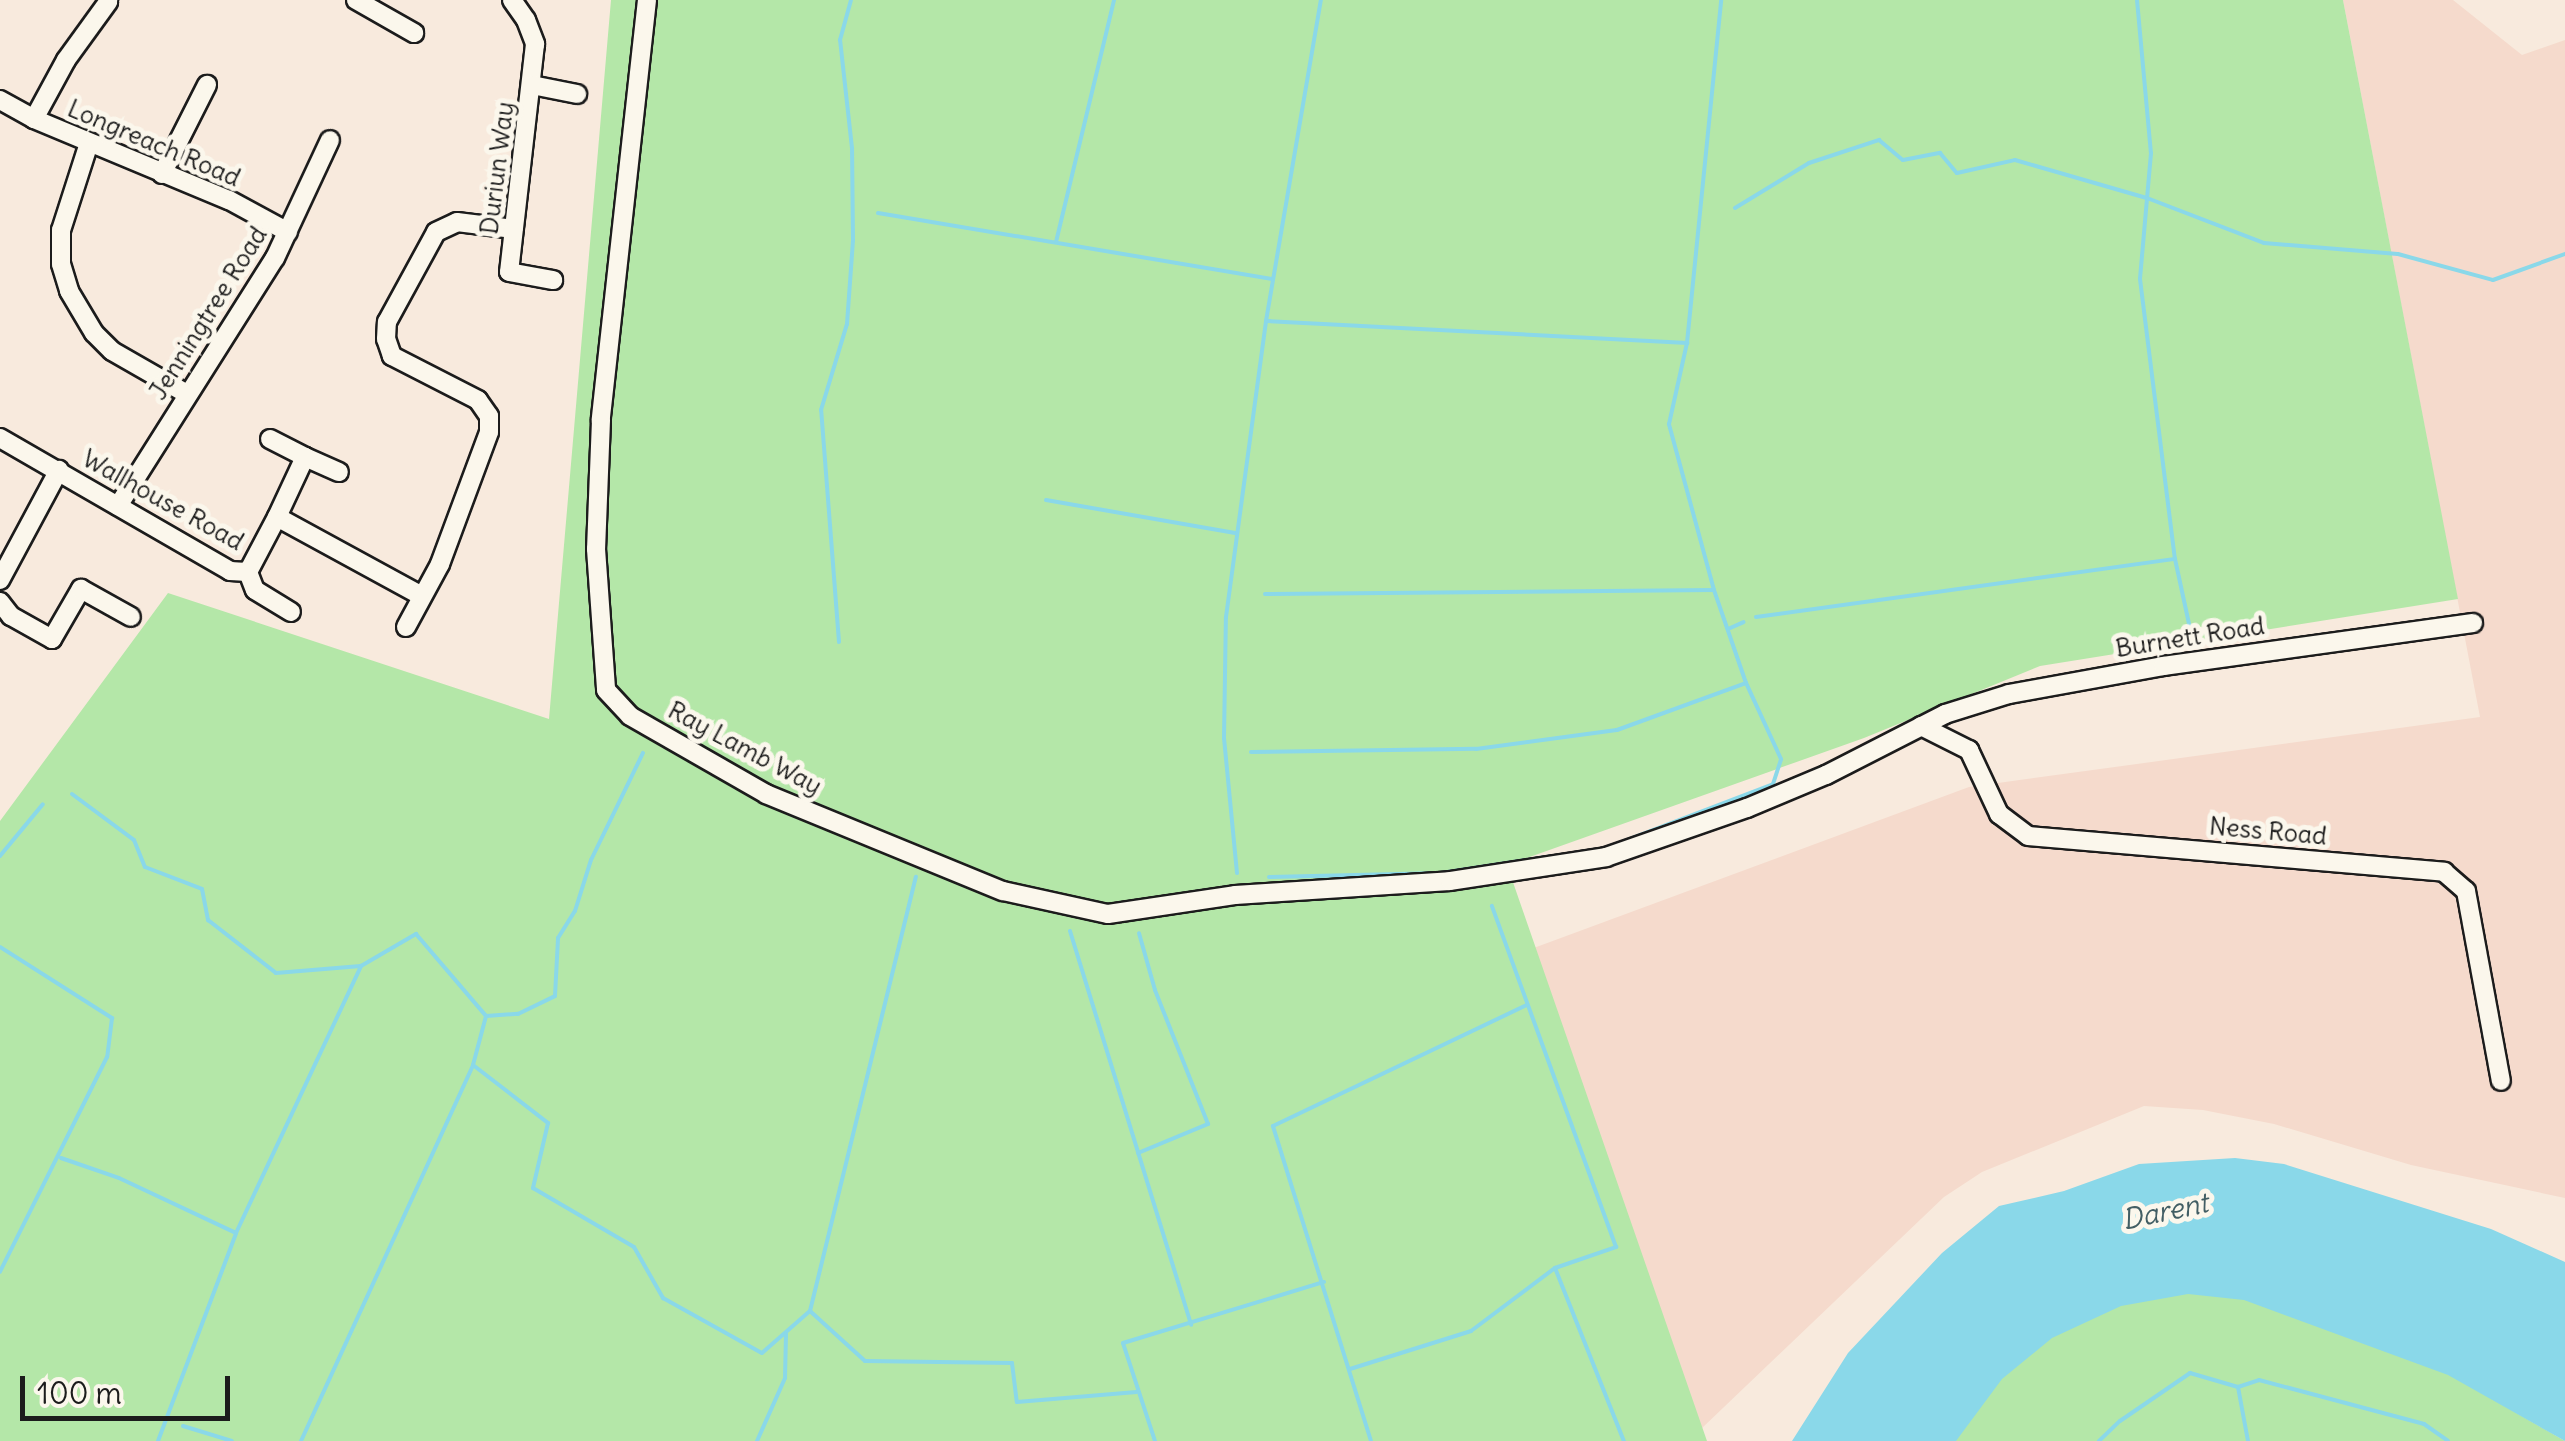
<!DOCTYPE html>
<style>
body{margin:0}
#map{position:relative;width:2565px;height:1441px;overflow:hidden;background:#f8eadd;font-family:Delius,sans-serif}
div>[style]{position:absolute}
.built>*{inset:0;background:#f5dacc}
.green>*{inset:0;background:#b4e7a8}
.water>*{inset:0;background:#8ad8e9}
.stream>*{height:4px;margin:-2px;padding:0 2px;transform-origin:2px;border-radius:2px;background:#8ad8e9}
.roads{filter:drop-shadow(2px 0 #1c1c1c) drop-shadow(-2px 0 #1c1c1c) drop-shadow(0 2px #1c1c1c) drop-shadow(0 -2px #1c1c1c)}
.minor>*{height:18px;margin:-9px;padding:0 9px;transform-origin:9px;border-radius:9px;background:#fbf7ec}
span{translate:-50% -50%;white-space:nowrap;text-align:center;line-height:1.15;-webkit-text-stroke:10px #fbf7ec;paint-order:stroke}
.street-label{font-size:25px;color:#1c1c1c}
.water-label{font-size:28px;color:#425e64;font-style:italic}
.scale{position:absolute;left:20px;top:1376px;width:210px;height:45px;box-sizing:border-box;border:5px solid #1c1c1c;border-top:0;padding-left:12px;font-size:30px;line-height:35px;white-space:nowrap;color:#1c1c1c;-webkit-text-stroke:8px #fbf7ec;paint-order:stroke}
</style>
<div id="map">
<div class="built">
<div style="clip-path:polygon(2343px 0,2453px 0,2522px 55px,2565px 40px,2565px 1198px,2411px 1165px,2274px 1124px,2203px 1110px,2144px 1106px,1982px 1172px,1944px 1197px,1701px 1429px,1531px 949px,1969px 787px,2480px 717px)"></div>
</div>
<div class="green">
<div style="clip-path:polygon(611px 0,2343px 0,2458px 599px,2040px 666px,1864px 738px,1507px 865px,1707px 1441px,0 1441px,0 821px,168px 593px,549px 719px)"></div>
<div style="clip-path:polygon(2230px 1247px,2565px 1441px,1874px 1441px,1924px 1344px)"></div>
</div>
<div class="water">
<div style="clip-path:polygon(2235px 1158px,2284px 1164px,2491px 1229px,2565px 1262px,2565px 1441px,2448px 1375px,2244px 1300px,2188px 1294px,2121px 1306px,2052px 1338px,2002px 1379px,1956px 1441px,1792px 1441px,1848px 1353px,1942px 1253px,1999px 1206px,2064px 1191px,2139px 1164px)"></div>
</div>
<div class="stream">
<div style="left:2137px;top:0;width:154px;rotate:84.8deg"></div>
<div style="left:2151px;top:153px;width:126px;rotate:95deg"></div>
<div style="left:2140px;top:279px;width:282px;rotate:82.9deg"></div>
<div style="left:2175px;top:559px;width:90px;rotate:77.8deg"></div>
<div style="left:1735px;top:208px;width:87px;rotate:-31.3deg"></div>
<div style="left:1809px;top:163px;width:74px;rotate:-18.2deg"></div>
<div style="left:1879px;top:140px;width:31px;rotate:40deg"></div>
<div style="left:1903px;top:160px;width:38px;rotate:-11deg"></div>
<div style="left:1940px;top:153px;width:26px;rotate:50deg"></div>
<div style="left:1957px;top:173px;width:59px;rotate:-12.6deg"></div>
<div style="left:2015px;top:160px;width:137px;rotate:16.1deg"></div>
<div style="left:2147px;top:198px;width:125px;rotate:21deg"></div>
<div style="left:2264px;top:243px;width:134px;rotate:4.7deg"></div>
<div style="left:2398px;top:254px;width:98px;rotate:15.3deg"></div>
<div style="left:2493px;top:280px;width:77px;rotate:-19.9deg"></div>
<div style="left:878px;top:213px;width:400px;rotate:9.5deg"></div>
<div style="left:1056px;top:242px;width:249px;rotate:-76.5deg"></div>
<div style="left:1267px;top:321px;width:421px;rotate:3deg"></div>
<div style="left:1046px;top:500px;width:192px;rotate:9.9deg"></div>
<div style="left:1265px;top:594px;width:449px;rotate:-0.5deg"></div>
<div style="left:1756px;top:617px;width:423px;rotate:-7.9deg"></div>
<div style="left:1728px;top:629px;width:17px;rotate:-24deg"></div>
<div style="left:839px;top:642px;width:233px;rotate:-94.4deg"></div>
<div style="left:821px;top:410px;width:90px;rotate:-73.2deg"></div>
<div style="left:847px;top:324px;width:84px;rotate:-85.9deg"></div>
<div style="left:853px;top:240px;width:92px;rotate:-90.6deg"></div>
<div style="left:852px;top:148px;width:109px;rotate:-96.3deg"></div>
<div style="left:840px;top:40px;width:41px;rotate:-74.6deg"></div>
<div style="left:1251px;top:752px;width:225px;rotate:-0.8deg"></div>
<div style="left:1476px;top:749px;width:142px;rotate:-7.7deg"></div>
<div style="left:1617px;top:730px;width:137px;rotate:-20deg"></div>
<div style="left:72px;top:794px;width:77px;rotate:36.6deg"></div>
<div style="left:134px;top:840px;width:29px;rotate:68deg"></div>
<div style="left:145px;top:867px;width:61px;rotate:21.1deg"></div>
<div style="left:202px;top:889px;width:32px;rotate:79deg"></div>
<div style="left:208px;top:920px;width:86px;rotate:37.9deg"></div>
<div style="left:276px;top:973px;width:85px;rotate:-4.7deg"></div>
<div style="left:361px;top:966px;width:64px;rotate:-30.2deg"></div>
<div style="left:416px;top:934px;width:108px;rotate:49.5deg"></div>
<div style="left:486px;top:1016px;width:32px;rotate:-4deg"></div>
<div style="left:518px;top:1014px;width:41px;rotate:-25.9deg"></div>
<div style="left:555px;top:996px;width:58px;rotate:-87deg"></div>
<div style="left:558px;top:938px;width:32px;rotate:-58deg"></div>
<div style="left:575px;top:911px;width:53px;rotate:-72.6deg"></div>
<div style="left:591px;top:860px;width:119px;rotate:-64.1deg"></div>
<div style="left:1611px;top:846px;width:173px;rotate:-20.9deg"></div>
<div style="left:1773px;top:784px;width:26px;rotate:-72deg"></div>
<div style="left:1781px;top:759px;width:84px;rotate:-114.7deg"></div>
<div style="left:1746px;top:683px;width:98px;rotate:-109deg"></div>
<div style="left:1714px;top:590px;width:172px;rotate:-105.2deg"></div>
<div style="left:1669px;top:424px;width:83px;rotate:-77.5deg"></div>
<div style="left:1687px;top:343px;width:345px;rotate:-84.3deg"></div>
<div style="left:0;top:856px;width:67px;rotate:-50.4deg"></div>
<div style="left:1237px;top:873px;width:136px;rotate:-95.5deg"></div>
<div style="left:1224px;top:738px;width:121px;rotate:-89.1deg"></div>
<div style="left:1226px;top:617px;width:299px;rotate:-82.3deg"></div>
<div style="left:1266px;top:321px;width:326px;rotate:-80.3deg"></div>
<div style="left:1269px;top:877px;width:172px;rotate:-1.3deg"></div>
<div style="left:1441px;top:873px;width:113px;rotate:-8.6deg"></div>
<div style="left:1070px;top:931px;width:412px;rotate:72.9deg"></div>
<div style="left:0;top:947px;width:133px;rotate:32.4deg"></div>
<div style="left:112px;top:1018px;width:39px;rotate:97deg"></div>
<div style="left:107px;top:1057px;width:240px;rotate:116.5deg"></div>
<div style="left:473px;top:1065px;width:95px;rotate:37.7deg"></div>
<div style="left:548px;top:1123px;width:67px;rotate:103deg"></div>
<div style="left:533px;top:1188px;width:117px;rotate:30.3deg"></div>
<div style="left:634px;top:1247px;width:59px;rotate:60.4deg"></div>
<div style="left:663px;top:1298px;width:113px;rotate:29.1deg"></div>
<div style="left:762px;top:1353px;width:64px;rotate:-41.2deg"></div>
<div style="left:810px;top:1311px;width:447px;rotate:-76.3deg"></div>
<div style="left:1138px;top:1153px;width:76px;rotate:-22.5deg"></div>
<div style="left:1208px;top:1124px;width:144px;rotate:-111.6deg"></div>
<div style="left:1155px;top:990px;width:59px;rotate:-105.7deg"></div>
<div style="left:61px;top:1158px;width:61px;rotate:19deg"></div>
<div style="left:119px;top:1178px;width:129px;rotate:25.2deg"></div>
<div style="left:1555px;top:1268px;width:186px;rotate:68.3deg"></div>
<div style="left:810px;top:1311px;width:74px;rotate:42.3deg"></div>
<div style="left:865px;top:1361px;width:147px;rotate:0.8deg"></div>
<div style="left:1012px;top:1363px;width:39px;rotate:83deg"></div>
<div style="left:1017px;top:1402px;width:120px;rotate:-4.8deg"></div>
<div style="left:1350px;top:1369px;width:127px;rotate:-17.4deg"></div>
<div style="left:1471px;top:1331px;width:105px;rotate:-36.9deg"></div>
<div style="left:1555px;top:1268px;width:65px;rotate:-19deg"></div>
<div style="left:1616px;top:1247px;width:363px;rotate:-110deg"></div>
<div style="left:183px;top:1426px;width:51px;rotate:17deg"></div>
<div style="left:158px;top:1441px;width:222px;rotate:-69.4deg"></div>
<div style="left:236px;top:1233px;width:295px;rotate:-64.9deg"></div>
<div style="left:301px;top:1441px;width:413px;rotate:-65.4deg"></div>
<div style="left:473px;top:1065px;width:51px;rotate:-75.1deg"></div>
<div style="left:757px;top:1441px;width:69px;rotate:-66deg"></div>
<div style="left:785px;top:1378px;width:44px;rotate:-88.7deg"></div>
<div style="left:1155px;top:1441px;width:103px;rotate:-108.1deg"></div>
<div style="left:1123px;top:1343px;width:210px;rotate:-16.9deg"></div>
<div style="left:1371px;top:1441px;width:330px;rotate:-107.3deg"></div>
<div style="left:1273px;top:1126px;width:281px;rotate:-25.5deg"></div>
<div style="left:2099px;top:1441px;width:29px;rotate:-44deg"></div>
<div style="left:2120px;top:1421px;width:85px;rotate:-34.4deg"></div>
<div style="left:2190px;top:1373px;width:50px;rotate:16.3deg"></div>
<div style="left:2248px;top:1441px;width:55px;rotate:-100.5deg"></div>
<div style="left:2238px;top:1387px;width:22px;rotate:-18deg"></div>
<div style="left:2259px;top:1380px;width:171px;rotate:14.9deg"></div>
<div style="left:2424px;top:1424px;width:29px;rotate:35deg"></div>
</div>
<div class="roads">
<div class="minor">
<div style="left:356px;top:0;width:67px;rotate:29.6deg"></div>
<div style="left:512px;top:0;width:24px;rotate:55deg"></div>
<div style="left:526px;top:20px;width:26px;rotate:69deg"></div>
<div style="left:535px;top:44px;width:229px;rotate:96.5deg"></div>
<div style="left:509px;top:272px;width:45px;rotate:10.3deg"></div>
<div style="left:647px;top:0;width:423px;rotate:96.3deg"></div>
<div style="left:601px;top:420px;width:129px;rotate:92.2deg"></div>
<div style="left:596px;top:549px;width:141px;rotate:85.9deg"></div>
<div style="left:606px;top:690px;width:35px;rotate:47deg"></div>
<div style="left:630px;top:716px;width:157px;rotate:29.8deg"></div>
<div style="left:766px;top:794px;width:256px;rotate:22.3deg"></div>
<div style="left:1003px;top:891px;width:107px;rotate:12.4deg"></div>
<div style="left:1108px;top:914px;width:128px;rotate:-8.5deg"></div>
<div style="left:1235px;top:895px;width:215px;rotate:-3.7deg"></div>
<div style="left:1450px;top:881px;width:158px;rotate:-8.7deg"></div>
<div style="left:1606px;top:857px;width:149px;rotate:-19.2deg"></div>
<div style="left:1747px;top:808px;width:86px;rotate:-22.7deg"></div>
<div style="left:1826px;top:775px;width:134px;rotate:-27.1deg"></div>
<div style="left:1945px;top:714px;width:67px;rotate:-17.4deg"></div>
<div style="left:2009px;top:694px;width:157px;rotate:-10.3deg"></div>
<div style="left:2163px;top:666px;width:313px;rotate:-7.9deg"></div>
<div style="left:532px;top:85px;width:46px;rotate:11.3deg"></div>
<div style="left:0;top:100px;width:39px;rotate:29deg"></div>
<div style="left:34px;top:119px;width:211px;rotate:22.6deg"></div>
<div style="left:229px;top:200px;width:67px;rotate:28.5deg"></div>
<div style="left:34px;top:119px;width:67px;rotate:-61.5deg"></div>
<div style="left:66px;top:60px;width:72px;rotate:-54.1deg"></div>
<div style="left:89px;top:143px;width:91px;rotate:107.8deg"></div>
<div style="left:61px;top:230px;width:34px;rotate:90deg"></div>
<div style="left:61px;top:264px;width:28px;rotate:73deg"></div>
<div style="left:69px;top:291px;width:49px;rotate:59.2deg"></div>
<div style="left:94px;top:333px;width:25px;rotate:45deg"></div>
<div style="left:112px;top:351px;width:86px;rotate:29.8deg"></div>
<div style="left:162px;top:174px;width:100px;rotate:-63.2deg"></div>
<div style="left:0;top:438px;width:266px;rotate:30deg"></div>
<div style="left:230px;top:571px;width:18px;rotate:3deg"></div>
<div style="left:248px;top:572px;width:19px;rotate:69deg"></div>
<div style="left:255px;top:590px;width:42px;rotate:31.4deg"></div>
<div style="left:270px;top:439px;width:39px;rotate:27deg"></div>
<div style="left:305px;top:457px;width:66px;rotate:115deg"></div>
<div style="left:305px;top:457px;width:37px;rotate:24deg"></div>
<div style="left:118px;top:506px;width:294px;rotate:-57.7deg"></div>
<div style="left:275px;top:258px;width:130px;rotate:-65deg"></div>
<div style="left:248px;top:572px;width:62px;rotate:-62.2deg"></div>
<div style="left:277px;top:517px;width:165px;rotate:28.6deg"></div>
<div style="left:0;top:580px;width:125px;rotate:-61.8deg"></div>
<div style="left:0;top:602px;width:18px;rotate:52deg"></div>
<div style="left:11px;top:616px;width:47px;rotate:29.3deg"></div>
<div style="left:52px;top:639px;width:58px;rotate:-59.9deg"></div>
<div style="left:81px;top:589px;width:57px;rotate:29.2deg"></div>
<div style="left:406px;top:627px;width:72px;rotate:-61.6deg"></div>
<div style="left:440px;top:564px;width:141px;rotate:-69.6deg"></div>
<div style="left:489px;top:432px;width:16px;rotate:-90deg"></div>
<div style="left:489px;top:416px;width:19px;rotate:-125deg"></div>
<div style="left:478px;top:400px;width:97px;rotate:-152.9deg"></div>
<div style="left:392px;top:356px;width:18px;rotate:-109deg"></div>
<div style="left:386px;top:339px;width:17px;rotate:-87deg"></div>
<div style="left:387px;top:322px;width:102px;rotate:-61.4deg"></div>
<div style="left:436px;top:232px;width:23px;rotate:-25deg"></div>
<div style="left:457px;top:222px;width:57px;rotate:7deg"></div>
<div style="left:1921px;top:726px;width:54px;rotate:26.6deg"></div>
<div style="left:1969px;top:750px;width:71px;rotate:64.9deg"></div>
<div style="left:1999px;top:814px;width:36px;rotate:37deg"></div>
<div style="left:2028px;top:836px;width:418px;rotate:4.9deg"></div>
<div style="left:2444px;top:872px;width:29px;rotate:41deg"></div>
<div style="left:2466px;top:891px;width:193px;rotate:79.6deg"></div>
</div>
</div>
<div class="street-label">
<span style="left:154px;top:143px;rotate:23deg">Longreach Road</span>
<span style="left:497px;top:168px;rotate:-83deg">Duriun Way</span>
<span style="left:208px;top:313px;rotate:-58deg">Jenningtree Road</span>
<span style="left:163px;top:500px;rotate:29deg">Wallhouse Road</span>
<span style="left:2190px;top:637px;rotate:-9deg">Burnett Road</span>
<span style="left:745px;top:748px;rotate:28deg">Ray Lamb Way</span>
<span style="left:2268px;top:831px;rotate:5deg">Ness Road</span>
</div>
<div class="water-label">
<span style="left:2165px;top:1211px;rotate:-12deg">Darent</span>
</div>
<div class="scale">100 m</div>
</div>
